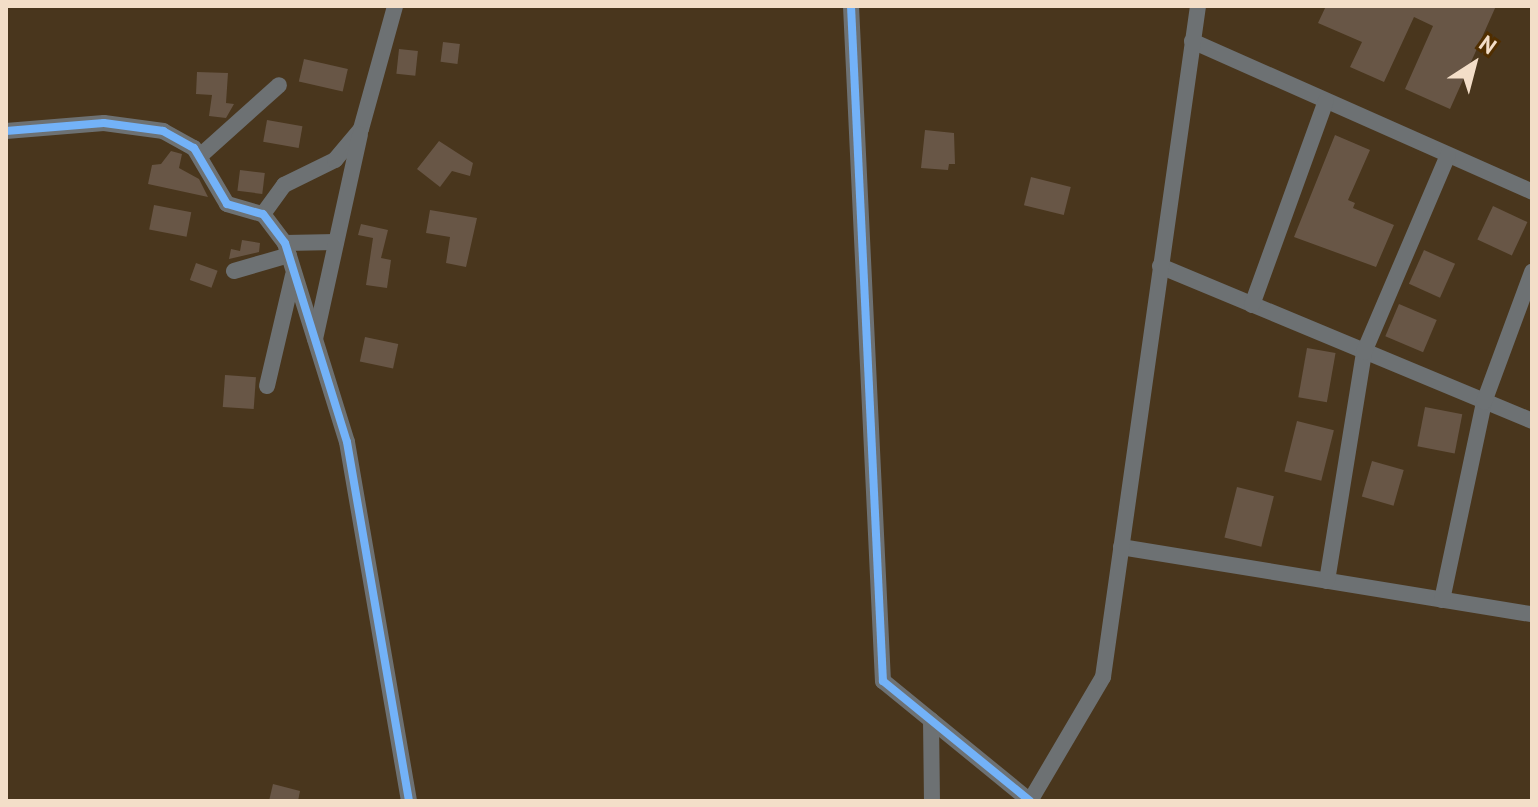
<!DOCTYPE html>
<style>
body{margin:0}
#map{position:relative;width:1538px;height:807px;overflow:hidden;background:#49361d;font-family:"PT Sans",sans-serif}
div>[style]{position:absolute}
.building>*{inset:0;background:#685646;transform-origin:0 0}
.minor>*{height:16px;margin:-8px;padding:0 8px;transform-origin:8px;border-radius:8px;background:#6d7173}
.cycleway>*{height:8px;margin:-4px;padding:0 4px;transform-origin:4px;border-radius:4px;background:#73b2f8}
span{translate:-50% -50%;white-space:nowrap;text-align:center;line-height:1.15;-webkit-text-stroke:8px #502e00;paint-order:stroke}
.frame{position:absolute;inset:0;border:8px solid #f3dec8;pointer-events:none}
.north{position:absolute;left:1434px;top:24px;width:80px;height:80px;-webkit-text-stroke:6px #502e00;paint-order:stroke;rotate:36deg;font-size:22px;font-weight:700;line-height:32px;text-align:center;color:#f3dec8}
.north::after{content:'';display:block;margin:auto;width:28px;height:36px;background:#f3dec8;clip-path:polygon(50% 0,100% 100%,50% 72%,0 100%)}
</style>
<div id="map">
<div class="building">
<div style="clip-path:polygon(1326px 6px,1496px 6px,1450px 109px,1405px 89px,1433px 26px,1414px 17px,1384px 82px,1350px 67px,1362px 42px,1318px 23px)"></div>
<div style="left:443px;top:42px;width:17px;height:20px;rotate:7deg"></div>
<div style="left:399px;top:49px;width:19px;height:25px;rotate:6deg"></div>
<div style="left:304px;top:59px;width:45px;height:23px;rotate:13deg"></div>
<div style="clip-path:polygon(197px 72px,228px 73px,226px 103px,234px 104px,226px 118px,209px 116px,212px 95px,196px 94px)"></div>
<div style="left:267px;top:120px;width:36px;height:22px;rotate:10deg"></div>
<div style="clip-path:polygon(925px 130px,954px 133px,955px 164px,949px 164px,948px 170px,921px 168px)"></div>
<div style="clip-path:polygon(1335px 135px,1370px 150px,1348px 200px,1355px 203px,1353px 208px,1394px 225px,1376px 267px,1294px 237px)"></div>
<div style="clip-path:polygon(439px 141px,473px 163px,470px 176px,452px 171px,440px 187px,417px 169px)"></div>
<div style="clip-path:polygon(171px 151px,182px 154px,179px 168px,199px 179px,208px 197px,148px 184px,152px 165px,161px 164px)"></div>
<div style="left:240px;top:170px;width:25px;height:21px;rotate:7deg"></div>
<div style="left:1031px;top:177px;width:41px;height:29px;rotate:14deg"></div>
<div style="left:154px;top:205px;width:38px;height:25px;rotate:11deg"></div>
<div style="left:1493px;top:206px;width:38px;height:37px;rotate:25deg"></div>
<div style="clip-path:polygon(430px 210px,477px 218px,466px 267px,446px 263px,450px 237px,426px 233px)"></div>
<div style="clip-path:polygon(361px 224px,388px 230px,381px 258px,391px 260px,387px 288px,366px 285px,373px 238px,358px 235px)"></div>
<div style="clip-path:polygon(242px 240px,260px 243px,259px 252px,229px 259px,231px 249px,240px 251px)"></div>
<div style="left:1424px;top:250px;width:34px;height:37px;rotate:24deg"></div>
<div style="left:196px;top:263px;width:23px;height:18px;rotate:20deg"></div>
<div style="left:1399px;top:304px;width:41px;height:35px;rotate:23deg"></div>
<div style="left:365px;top:337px;width:34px;height:25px;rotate:12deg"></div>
<div style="left:1307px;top:348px;width:29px;height:50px;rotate:10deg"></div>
<div style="left:225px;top:375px;width:31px;height:32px;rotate:4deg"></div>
<div style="left:1425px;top:407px;width:38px;height:40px;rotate:11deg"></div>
<div style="left:1297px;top:421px;width:38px;height:52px;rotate:14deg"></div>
<div style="left:1372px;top:461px;width:33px;height:37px;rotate:16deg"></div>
<div style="left:1237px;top:487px;width:38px;height:52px;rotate:14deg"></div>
<div style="clip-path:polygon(273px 784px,300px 791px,298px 801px,269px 801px)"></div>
</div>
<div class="minor">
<div style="left:851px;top:6px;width:676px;rotate:87.29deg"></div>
<div style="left:883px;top:681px;width:190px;rotate:39.2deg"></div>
<div style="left:1192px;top:41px;width:372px;rotate:23.9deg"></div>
<div style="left:6px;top:131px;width:98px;rotate:-4.7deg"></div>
<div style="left:104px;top:123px;width:60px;rotate:7.7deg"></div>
<div style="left:163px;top:131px;width:35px;rotate:29deg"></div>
<div style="left:194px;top:148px;width:65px;rotate:59.5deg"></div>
<div style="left:227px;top:204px;width:37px;rotate:16deg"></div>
<div style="left:263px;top:214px;width:36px;rotate:53deg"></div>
<div style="left:285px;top:243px;width:208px;rotate:72.7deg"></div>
<div style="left:347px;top:442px;width:364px;rotate:80.2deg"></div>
<div style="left:200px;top:156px;width:106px;rotate:-41.9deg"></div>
<div style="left:263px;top:214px;width:36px;rotate:-54deg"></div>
<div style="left:284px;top:185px;width:57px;rotate:-26.1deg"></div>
<div style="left:335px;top:160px;width:40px;rotate:-50deg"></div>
<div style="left:361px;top:129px;width:128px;rotate:-74.5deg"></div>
<div style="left:285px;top:243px;width:51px;rotate:-1.1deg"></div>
<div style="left:1160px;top:266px;width:403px;rotate:22.6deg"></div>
<div style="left:234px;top:271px;width:57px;rotate:-16.2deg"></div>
<div style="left:1252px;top:305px;width:217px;rotate:-70.1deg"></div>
<div style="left:315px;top:339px;width:209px;rotate:-77.6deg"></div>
<div style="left:267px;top:386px;width:114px;rotate:-76.8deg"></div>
<div style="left:1121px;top:547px;width:416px;rotate:9.3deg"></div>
<div style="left:1327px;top:581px;width:232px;rotate:-80.8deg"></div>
<div style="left:1364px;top:352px;width:214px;rotate:-66.9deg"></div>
<div style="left:1442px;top:600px;width:202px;rotate:-78deg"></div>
<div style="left:1484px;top:402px;width:139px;rotate:-69.7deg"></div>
<div style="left:931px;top:720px;width:81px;rotate:89.3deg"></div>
<div style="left:1030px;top:801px;width:144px;rotate:-59.5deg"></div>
<div style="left:1103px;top:677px;width:678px;rotate:-81.94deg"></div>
</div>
<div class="cycleway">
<div style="left:851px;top:6px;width:676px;rotate:87.29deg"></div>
<div style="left:883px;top:681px;width:190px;rotate:39.2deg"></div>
<div style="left:6px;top:131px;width:98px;rotate:-4.7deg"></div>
<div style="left:104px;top:123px;width:60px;rotate:7.7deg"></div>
<div style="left:163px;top:131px;width:35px;rotate:29deg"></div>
<div style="left:194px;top:148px;width:65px;rotate:59.5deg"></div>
<div style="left:227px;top:204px;width:37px;rotate:16deg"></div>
<div style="left:263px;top:214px;width:36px;rotate:53deg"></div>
<div style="left:285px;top:243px;width:208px;rotate:72.7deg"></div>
<div style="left:347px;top:442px;width:364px;rotate:80.2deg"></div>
</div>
<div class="frame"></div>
<div class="north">N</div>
</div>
